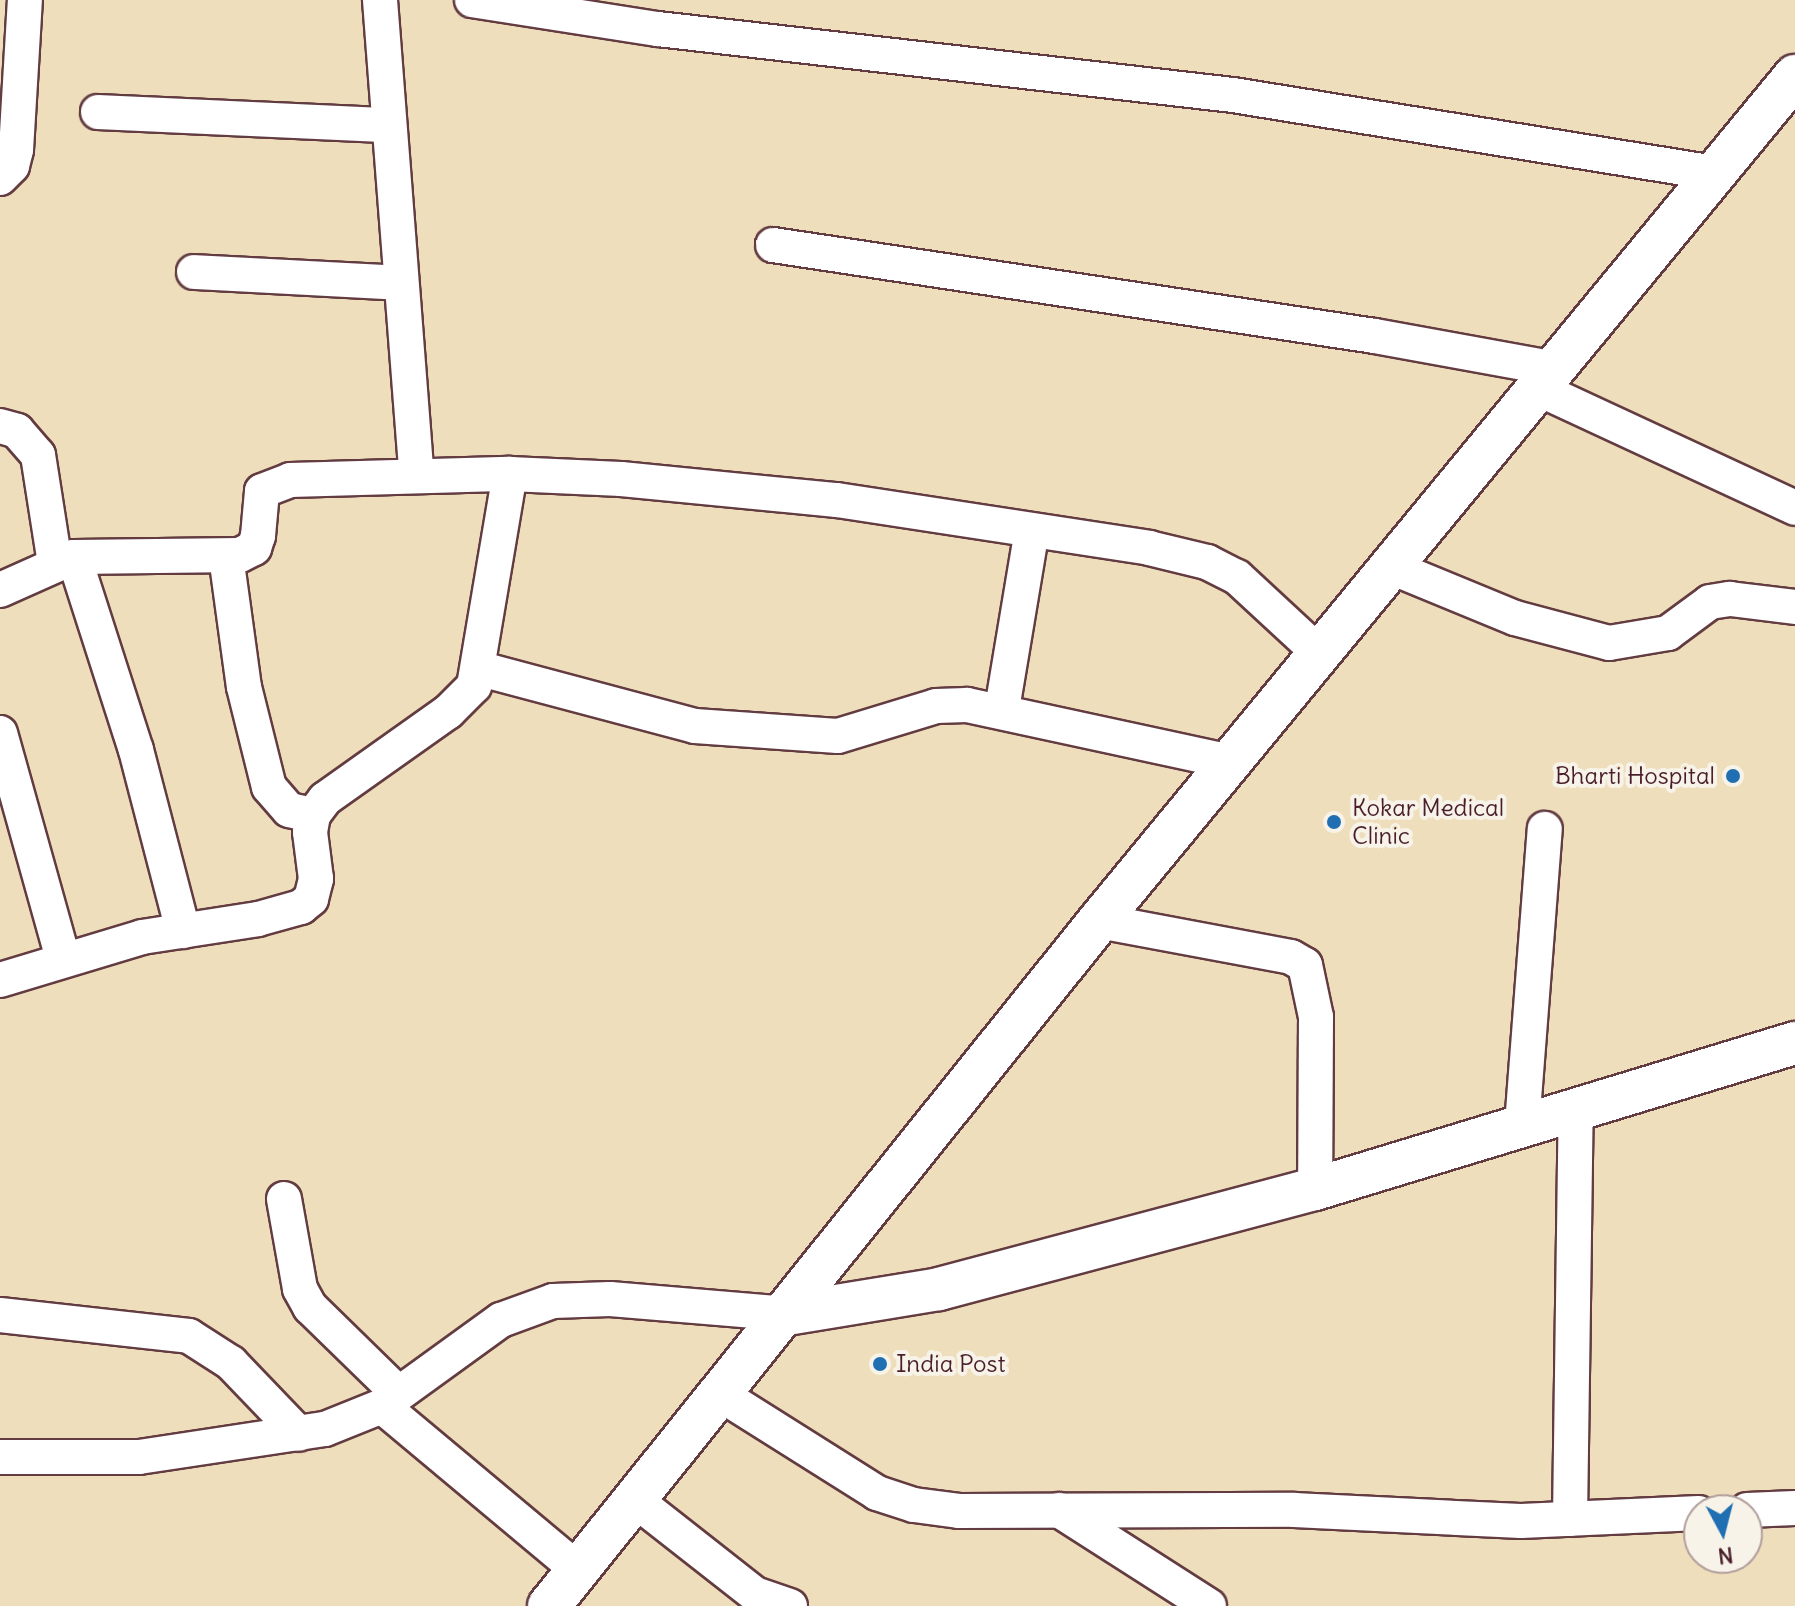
<!DOCTYPE html>
<style>
body{margin:0}
#map{position:relative;width:1795px;height:1606px;overflow:hidden;background:#efdebc;font-family:Delius,sans-serif}
div>[style]{position:absolute}
.roads{filter:drop-shadow(2px 0 #633c41) drop-shadow(-2px 0 #633c41) drop-shadow(0 2px #633c41) drop-shadow(0 -2px #633c41)}
.minor>*{height:34px;margin:-17px;padding:0 17px;transform-origin:17px;border-radius:17px;background:#fff}
.major>*{height:42px;margin:-21px;padding:0 21px;transform-origin:21px;border-radius:21px;background:#fff}
.dots>*{width:22px;height:22px;translate:-50% -50%;box-sizing:border-box;border:4px solid #f7f3e8;border-radius:50%}
span{translate:-50% -50%;white-space:nowrap;text-align:center;line-height:1.15;-webkit-text-stroke:8px #f7f3e8;paint-order:stroke}
.poi-label{font-size:24px;color:#4a1f2b}
.right{translate:-100% -50%;text-align:right}
.left{translate:0 -50%;text-align:left}
.north{position:absolute;left:1683px;top:1494px;width:80px;height:80px;box-sizing:border-box;background:#f7f3e8;border:2px solid #b29e9c;border-radius:50%;rotate:173deg;font-size:22px;font-weight:700;line-height:32px;text-align:center;color:#4a1f2b}
.north::after{content:'';display:block;margin:auto;width:28px;height:36px;background:#1f6fb2;clip-path:polygon(50% 0,100% 100%,50% 72%,0 100%)}
</style>
<div id="map">
<div class="roads">
<div class="minor">
<div style="left:380px;top:0;width:477px;rotate:85.6deg"></div>
<div style="left:472px;top:0;width:188px;rotate:8.9deg"></div>
<div style="left:658px;top:29px;width:579px;rotate:6.55deg"></div>
<div style="left:1233px;top:95px;width:490px;rotate:9.2deg"></div>
<div style="left:98px;top:112px;width:290px;rotate:2.6deg"></div>
<div style="left:0;top:178px;width:17px;rotate:-45deg"></div>
<div style="left:12px;top:166px;width:16px;rotate:-76deg"></div>
<div style="left:16px;top:150px;width:150px;rotate:-86.6deg"></div>
<div style="left:773px;top:245px;width:609px;rotate:8.6deg"></div>
<div style="left:1375px;top:336px;width:184px;rotate:10.3deg"></div>
<div style="left:194px;top:272px;width:207px;rotate:3deg"></div>
<div style="left:1539px;top:389px;width:282px;rotate:24.9deg"></div>
<div style="left:0;top:426px;width:18px;rotate:16deg"></div>
<div style="left:17px;top:431px;width:32px;rotate:49deg"></div>
<div style="left:38px;top:455px;width:110px;rotate:81.1deg"></div>
<div style="left:226px;top:556px;width:132px;rotate:82.2deg"></div>
<div style="left:244px;top:687px;width:103px;rotate:76deg"></div>
<div style="left:269px;top:787px;width:30px;rotate:49deg"></div>
<div style="left:289px;top:810px;width:25px;rotate:12deg"></div>
<div style="left:74px;top:557px;width:203px;rotate:72.2deg"></div>
<div style="left:136px;top:750px;width:187px;rotate:75.4deg"></div>
<div style="left:1391px;top:567px;width:134px;rotate:22.4deg"></div>
<div style="left:1515px;top:618px;width:97px;rotate:14.9deg"></div>
<div style="left:1609px;top:643px;width:60px;rotate:-9.6deg"></div>
<div style="left:1668px;top:633px;width:52px;rotate:-36.4deg"></div>
<div style="left:1710px;top:602px;width:20px;rotate:-9deg"></div>
<div style="left:1730px;top:599px;width:65px;rotate:7deg"></div>
<div style="left:0;top:590px;width:81px;rotate:-24deg"></div>
<div style="left:74px;top:557px;width:166px;rotate:-0.7deg"></div>
<div style="left:240px;top:555px;width:16px;rotate:-27deg"></div>
<div style="left:254px;top:548px;width:13px;rotate:-72deg"></div>
<div style="left:258px;top:536px;width:45px;rotate:-84.9deg"></div>
<div style="left:262px;top:491px;width:30px;rotate:-21deg"></div>
<div style="left:290px;top:480px;width:220px;rotate:-1.6deg"></div>
<div style="left:510px;top:474px;width:111px;rotate:2.6deg"></div>
<div style="left:621px;top:479px;width:217px;rotate:5.6deg"></div>
<div style="left:837px;top:500px;width:316px;rotate:8.7deg"></div>
<div style="left:1149px;top:548px;width:60px;rotate:13.6deg"></div>
<div style="left:1207px;top:562px;width:34px;rotate:27deg"></div>
<div style="left:1237px;top:577px;width:112px;rotate:42.8deg"></div>
<div style="left:481px;top:669px;width:221px;rotate:14.9deg"></div>
<div style="left:695px;top:726px;width:143px;rotate:4deg"></div>
<div style="left:838px;top:736px;width:102px;rotate:-17deg"></div>
<div style="left:936px;top:706px;width:31px;rotate:-2deg"></div>
<div style="left:967px;top:705px;width:269px;rotate:12.2deg"></div>
<div style="left:1002px;top:709px;width:181px;rotate:-80.5deg"></div>
<div style="left:0;top:733px;width:235px;rotate:74.4deg"></div>
<div style="left:1099px;top:921px;width:195px;rotate:10.6deg"></div>
<div style="left:1291px;top:957px;width:16px;rotate:30deg"></div>
<div style="left:1305px;top:965px;width:53px;rotate:78.1deg"></div>
<div style="left:1316px;top:1017px;width:172px;rotate:90.3deg"></div>
<div style="left:0;top:980px;width:148px;rotate:-16.8deg"></div>
<div style="left:142px;top:937px;width:117px;rotate:-8.8deg"></div>
<div style="left:258px;top:919px;width:45px;rotate:-15.6deg"></div>
<div style="left:301px;top:907px;width:13px;rotate:-39deg"></div>
<div style="left:311px;top:899px;width:21px;rotate:-76deg"></div>
<div style="left:316px;top:879px;width:47px;rotate:-97.3deg"></div>
<div style="left:310px;top:832px;width:17px;rotate:-80deg"></div>
<div style="left:313px;top:815px;width:20px;rotate:-53deg"></div>
<div style="left:325px;top:799px;width:151px;rotate:-35.3deg"></div>
<div style="left:448px;top:712px;width:37px;rotate:-45deg"></div>
<div style="left:474px;top:686px;width:215px;rotate:-80.4deg"></div>
<div style="left:1522px;top:1125px;width:297px;rotate:-85.6deg"></div>
<div style="left:284px;top:1199px;width:91px;rotate:79.9deg"></div>
<div style="left:300px;top:1289px;width:21px;rotate:61deg"></div>
<div style="left:310px;top:1307px;width:124px;rotate:44.3deg"></div>
<div style="left:0;top:1315px;width:190px;rotate:6.3deg"></div>
<div style="left:189px;top:1336px;width:50px;rotate:32.7deg"></div>
<div style="left:231px;top:1363px;width:98px;rotate:46.2deg"></div>
<div style="left:720px;top:1394px;width:186px;rotate:32.2deg"></div>
<div style="left:877px;top:1493px;width:39px;rotate:18deg"></div>
<div style="left:914px;top:1505px;width:45px;rotate:7.6deg"></div>
<div style="left:959px;top:1511px;width:335px;rotate:-0.2deg"></div>
<div style="left:1294px;top:1510px;width:227px;rotate:2.8deg"></div>
<div style="left:1521px;top:1521px;width:178px;rotate:-2.6deg"></div>
<div style="left:382px;top:1406px;width:256px;rotate:39.9deg"></div>
<div style="left:0;top:1457px;width:139px"></div>
<div style="left:139px;top:1457px;width:188px;rotate:-8.6deg"></div>
<div style="left:325px;top:1429px;width:61px;rotate:-22deg"></div>
<div style="left:382px;top:1406px;width:147px;rotate:-35.9deg"></div>
<div style="left:501px;top:1320px;width:55px;rotate:-20.1deg"></div>
<div style="left:553px;top:1301px;width:57px;rotate:-2deg"></div>
<div style="left:610px;top:1299px;width:178px;rotate:4.8deg"></div>
<div style="left:635px;top:1500px;width:152px;rotate:38.1deg"></div>
<div style="left:755px;top:1594px;width:37px;rotate:19deg"></div>
<div style="left:1059px;top:1510px;width:178px;rotate:32.6deg"></div>
<div style="left:1747px;top:1510px;width:48px;rotate:-2.4deg"></div>
<div style="left:1570px;top:1519px;width:411px;rotate:-89.2deg"></div>
</div>
<div class="major">
<div style="left:787px;top:1314px;width:154px;rotate:-9.3deg"></div>
<div style="left:939px;top:1289px;width:389px;rotate:-14.9deg"></div>
<div style="left:1315px;top:1189px;width:502px;rotate:-16.92deg"></div>
<div style="left:549px;top:1606px;width:878px;rotate:-51.24deg"></div>
<div style="left:1099px;top:921px;width:1095px;rotate:-50.52deg"></div>
</div>
</div>
<div class="dots">
<div style="left:1733px;top:776px;background:#1f6fb2"></div>
<div style="left:1334px;top:822px;background:#1f6fb2"></div>
<div style="left:880px;top:1364px;background:#1f6fb2"></div>
</div>
<div class="poi-label">
<span class="right" style="left:1715px;top:776px">Bharti Hospital</span>
<span class="left" style="left:1352px;top:822px">Kokar Medical<br>Clinic</span>
<span class="left" style="left:896px;top:1364px">India Post</span>
</div>
<div class="north">N</div>
</div>
